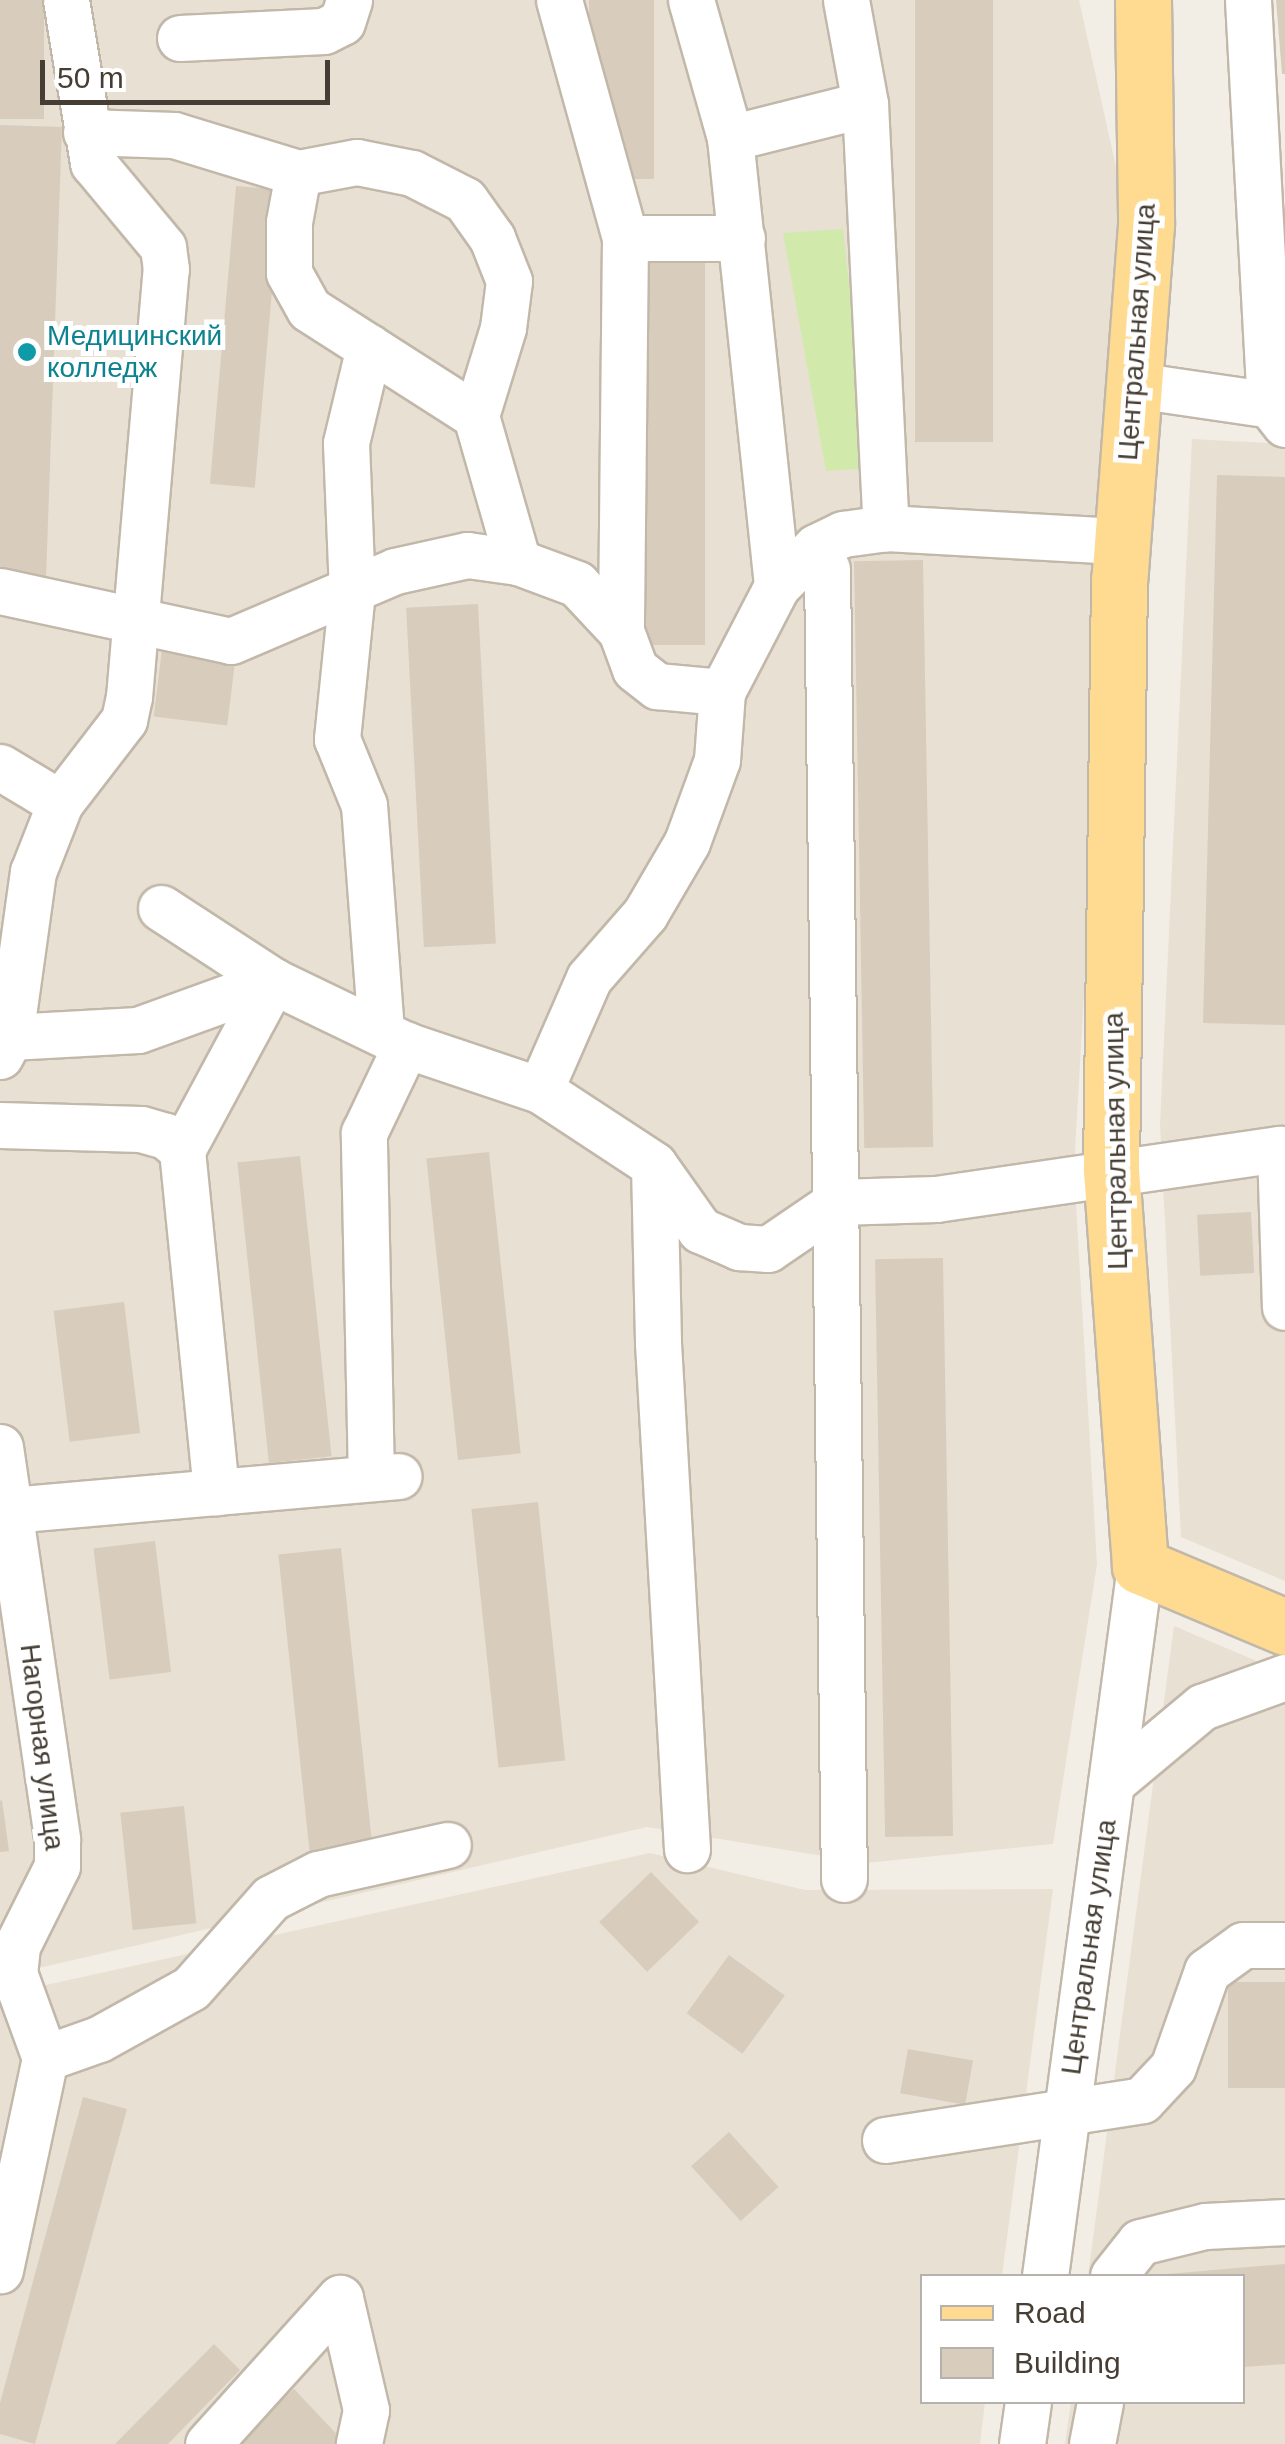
<!DOCTYPE html>
<meta charset="utf-8">
<style>
body{margin:0}
#map{position:relative;width:1285px;height:2444px;overflow:hidden;background:#f3eee5;font-family:Helvetica,sans-serif}
div>[style]{position:absolute}
.residential>*{inset:0;background:#e8e0d2}
.green>*{inset:0;background:#d1eaab}
.building>*{inset:0;background:#d8ccbd;transform-origin:0 0}
.roads{filter:drop-shadow(2px 0 #c2b8aa) drop-shadow(-2px 0 #c2b8aa) drop-shadow(0 2px #c2b8aa) drop-shadow(0 -2px #c2b8aa)}
.minor>*{height:45px;margin:-22.5px;padding:0 22.5px;transform-origin:22.5px;border-radius:22.5px;background:#fff}
.major>*{height:55px;margin:-27.5px;padding:0 27.5px;transform-origin:27.5px;border-radius:27.5px;background:#ffdb92}
.dots>*{width:28px;height:28px;translate:-50% -50%;box-sizing:border-box;border:5px solid #fff;border-radius:50%}
span{translate:-50% -50%;white-space:nowrap;text-align:center;line-height:1.15;-webkit-text-stroke:10px #fff;paint-order:stroke}
.street-label{font-size:28px;color:#463e34}
.culture-label{font-size:28px;color:#0d838f}
.left{translate:0 -50%;text-align:left}
.legend{position:absolute;left:920px;top:2274px;width:325px;height:130px;box-sizing:border-box;background:#fff;border:2px solid #b5b2ae;margin:0;padding:12px 18px;list-style:none;font-size:30px;color:#463e34}
.legend li{display:flex;align-items:center;gap:20px;height:50px}
.legend b{width:50px;border:2px solid #b5b2ae}
.scale{position:absolute;left:40px;top:60px;width:290px;height:45px;box-sizing:border-box;border:5px solid #463e34;border-top:0;padding-left:12px;font-size:30px;line-height:35px;white-space:nowrap;color:#463e34;-webkit-text-stroke:8px #fff;paint-order:stroke}
</style>
<div id="map">
<div class="residential">
<div style="clip-path:polygon(0 0,1079px 0,1128px 221px,1074px 1169px,1097px 1564px,1053px 1844px,866px 1863px,647px 1827px,0 1977px)"></div>
<div style="clip-path:polygon(1192px 439px,1285px 444px,1285px 1581px,1181px 1537px,1160px 1125px)"></div>
<div style="clip-path:polygon(1174px 1626px,1285px 1673px,1285px 2444px,1065px 2444px,1071px 2402px,1242px 2402px,1242px 2276px,1088px 2276px)"></div>
<div style="clip-path:polygon(650px 1853px,805px 1890px,1053px 1889px,1002px 2276px,922px 2276px,922px 2402px,985px 2402px,980px 2444px,0 2444px,0 1995px)"></div>
</div>
<div class="green">
<div style="clip-path:polygon(843px 229px,869px 468px,826px 471px,783px 233px)"></div>
</div>
<div class="building">
<div style="left:0;top:0;width:44px;height:119px"></div>
<div style="left:589px;top:0;width:65px;height:179px"></div>
<div style="left:915px;top:0;width:78px;height:442px"></div>
<div style="clip-path:polygon(1276px 0,1285px 0,1285px 74px,1282px 74px)"></div>
<div style="clip-path:polygon(0 125px,62px 127px,46px 578px,0 576px)"></div>
<div style="left:236px;top:186px;width:45px;height:299px;rotate:5deg"></div>
<div style="left:705px;top:251px;width:394px;height:61px;rotate:90deg"></div>
<div style="clip-path:polygon(1217px 475px,1285px 477px,1285px 1025px,1203px 1023px)"></div>
<div style="left:923px;top:560px;width:587px;height:69px;rotate:89deg"></div>
<div style="left:478px;top:604px;width:340px;height:72px;rotate:87deg"></div>
<div style="left:163px;top:641px;width:74px;height:76px;rotate:7deg"></div>
<div style="left:489px;top:1152px;width:303px;height:63px;rotate:84deg"></div>
<div style="left:300px;top:1156px;width:302px;height:63px;rotate:84deg"></div>
<div style="left:1251px;top:1212px;width:61px;height:54px;rotate:87deg"></div>
<div style="left:943px;top:1258px;width:578px;height:68px;rotate:89deg"></div>
<div style="left:124px;top:1302px;width:132px;height:71px;rotate:83deg"></div>
<div style="left:538px;top:1502px;width:260px;height:67px;rotate:84deg"></div>
<div style="left:155px;top:1541px;width:132px;height:62px;rotate:83deg"></div>
<div style="left:341px;top:1548px;width:302px;height:63px;rotate:84deg"></div>
<div style="clip-path:polygon(2px 1800px,9px 1851px,0 1852px,0 1801px)"></div>
<div style="left:184px;top:1806px;width:118px;height:64px;rotate:84deg"></div>
<div style="left:651px;top:1872px;width:69px;height:72px;rotate:46deg"></div>
<div style="left:729px;top:1955px;width:69px;height:72px;rotate:36deg"></div>
<div style="left:1285px;top:1982px;width:106px;height:57px;rotate:90deg"></div>
<div style="left:908px;top:2049px;width:66px;height:45px;rotate:10deg"></div>
<div style="clip-path:polygon(83px 2097px,127px 2109px,35px 2444px,0 2434px,0 2403px)"></div>
<div style="left:729px;top:2132px;width:74px;height:51px;rotate:48deg"></div>
<div style="clip-path:polygon(1285px 2264px,1285px 2364px,1242px 2367px,1242px 2276px,1144px 2276px)"></div>
<div style="clip-path:polygon(214px 2344px,240px 2370px,168px 2444px,115px 2444px)"></div>
<div style="clip-path:polygon(294px 2389px,346px 2444px,236px 2444px)"></div>
</div>
<div class="roads">
<div class="minor">
<div style="left:559px;top:0;width:247px;rotate:74.5deg"></div>
<div style="left:625px;top:238px;width:393px;rotate:90.6deg"></div>
<div style="left:691px;top:0;width:143px;rotate:74.2deg"></div>
<div style="left:730px;top:138px;width:450px;rotate:84deg"></div>
<div style="left:846px;top:0;width:106px;rotate:79.6deg"></div>
<div style="left:865px;top:104px;width:425px;rotate:87.2deg"></div>
<div style="left:1248px;top:0;width:406px;rotate:86.9deg"></div>
<div style="left:1270px;top:405px;width:24px;rotate:52deg"></div>
<div style="left:180px;top:38px;width:144px;rotate:-2.8deg"></div>
<div style="left:324px;top:31px;width:20px;rotate:-27deg"></div>
<div style="left:342px;top:22px;width:23px;rotate:-72deg"></div>
<div style="left:86px;top:132px;width:88px;rotate:2deg"></div>
<div style="left:174px;top:135px;width:130px;rotate:17deg"></div>
<div style="left:298px;top:173px;width:50px;rotate:100.4deg"></div>
<div style="left:289px;top:222px;width:51px;rotate:90deg"></div>
<div style="left:289px;top:273px;width:41px;rotate:60.9deg"></div>
<div style="left:309px;top:309px;width:198px;rotate:32.6deg"></div>
<div style="left:476px;top:416px;width:152px;rotate:74deg"></div>
<div style="left:730px;top:138px;width:139px;rotate:-14.1deg"></div>
<div style="left:298px;top:173px;width:60px;rotate:-10.6deg"></div>
<div style="left:357px;top:162px;width:56px;rotate:11.3deg"></div>
<div style="left:412px;top:173px;width:59px;rotate:27deg"></div>
<div style="left:465px;top:200px;width:47px;rotate:54.6deg"></div>
<div style="left:492px;top:238px;width:46px;rotate:68.4deg"></div>
<div style="left:509px;top:281px;width:47px;rotate:97.3deg"></div>
<div style="left:503px;top:328px;width:92px;rotate:107.1deg"></div>
<div style="left:625px;top:238px;width:117px"></div>
<div style="left:369px;top:347px;width:99px;rotate:103.5deg"></div>
<div style="left:346px;top:443px;width:148px;rotate:87.7deg"></div>
<div style="left:352px;top:591px;width:149px;rotate:95.8deg"></div>
<div style="left:337px;top:739px;width:71px;rotate:67.8deg"></div>
<div style="left:364px;top:805px;width:226px;rotate:85.7deg"></div>
<div style="left:1135px;top:385px;width:152px;rotate:8.3deg"></div>
<div style="left:827px;top:569px;width:1310px;rotate:89.26deg"></div>
<div style="left:0;top:591px;width:236px;rotate:12.2deg"></div>
<div style="left:231px;top:641px;width:178px;rotate:-23.1deg"></div>
<div style="left:395px;top:571px;width:74px;rotate:-12.5deg"></div>
<div style="left:467px;top:555px;width:51px;rotate:7.8deg"></div>
<div style="left:518px;top:562px;width:63px;rotate:20.4deg"></div>
<div style="left:577px;top:584px;width:64px;rotate:46.9deg"></div>
<div style="left:621px;top:631px;width:40px;rotate:69.8deg"></div>
<div style="left:635px;top:669px;width:28px;rotate:38deg"></div>
<div style="left:657px;top:686px;width:65px;rotate:5.3deg"></div>
<div style="left:0;top:767px;width:70px;rotate:31deg"></div>
<div style="left:161px;top:908px;width:134px;rotate:33.1deg"></div>
<div style="left:273px;top:981px;width:148px;rotate:25.7deg"></div>
<div style="left:406px;top:1045px;width:141px;rotate:18.6deg"></div>
<div style="left:540px;top:1090px;width:136px;rotate:33.3deg"></div>
<div style="left:654px;top:1165px;width:80px;rotate:54.7deg"></div>
<div style="left:700px;top:1230px;width:43px;rotate:23.6deg"></div>
<div style="left:739px;top:1247px;width:29px;rotate:4deg"></div>
<div style="left:768px;top:1249px;width:83px;rotate:-34.3deg"></div>
<div style="left:837px;top:1202px;width:99px;rotate:-1.7deg"></div>
<div style="left:936px;top:1199px;width:348px;rotate:-8.3deg"></div>
<div style="left:1280px;top:1149px;width:158px;rotate:88.2deg"></div>
<div style="left:10px;top:1037px;width:128px;rotate:-3.1deg"></div>
<div style="left:138px;top:1030px;width:144px;rotate:-19.9deg"></div>
<div style="left:0;top:1056px;width:21px;rotate:-62deg"></div>
<div style="left:10px;top:1037px;width:167px;rotate:-82.1deg"></div>
<div style="left:33px;top:872px;width:74px;rotate:-68.6deg"></div>
<div style="left:60px;top:803px;width:105px;rotate:-52.4deg"></div>
<div style="left:124px;top:720px;width:24px;rotate:-78deg"></div>
<div style="left:129px;top:697px;width:430px;rotate:-85.1deg"></div>
<div style="left:166px;top:269px;width:22px;rotate:-98deg"></div>
<div style="left:163px;top:247px;width:109px;rotate:-129.8deg"></div>
<div style="left:93px;top:163px;width:165px;rotate:-99.4deg"></div>
<div style="left:540px;top:1090px;width:122px;rotate:-66.4deg"></div>
<div style="left:589px;top:978px;width:85px;rotate:-48.8deg"></div>
<div style="left:645px;top:914px;width:83px;rotate:-59.7deg"></div>
<div style="left:687px;top:842px;width:87px;rotate:-69.9deg"></div>
<div style="left:717px;top:760px;width:68px;rotate:-85.8deg"></div>
<div style="left:722px;top:692px;width:119px;rotate:-62.6deg"></div>
<div style="left:777px;top:586px;width:55px;rotate:-45deg"></div>
<div style="left:816px;top:547px;width:30px;rotate:-26deg"></div>
<div style="left:843px;top:534px;width:43px;rotate:-7.9deg"></div>
<div style="left:886px;top:528px;width:236px;rotate:3.2deg"></div>
<div style="left:0;top:1125px;width:141px;rotate:1.6deg"></div>
<div style="left:141px;top:1129px;width:26px;rotate:16deg"></div>
<div style="left:166px;top:1136px;width:21px;rotate:41deg"></div>
<div style="left:182px;top:1150px;width:344px;rotate:84.3deg"></div>
<div style="left:182px;top:1150px;width:192px;rotate:-61.7deg"></div>
<div style="left:654px;top:1165px;width:178px;rotate:88.7deg"></div>
<div style="left:658px;top:1343px;width:507px;rotate:86.72deg"></div>
<div style="left:0;top:1447px;width:397px;rotate:81.7deg"></div>
<div style="left:57px;top:1840px;width:26px;rotate:90deg"></div>
<div style="left:57px;top:1866px;width:89px;rotate:116.6deg"></div>
<div style="left:17px;top:1946px;width:27px;rotate:96deg"></div>
<div style="left:14px;top:1973px;width:90px;rotate:70deg"></div>
<div style="left:45px;top:2058px;width:217px;rotate:102deg"></div>
<div style="left:371px;top:1478px;width:345px;rotate:-91.2deg"></div>
<div style="left:364px;top:1133px;width:98px;rotate:-64.5deg"></div>
<div style="left:11px;top:1510px;width:389px;rotate:-5deg"></div>
<div style="left:1111px;top:1783px;width:119px;rotate:-39.9deg"></div>
<div style="left:1202px;top:1707px;width:88px;rotate:-19.9deg"></div>
<div style="left:45px;top:2058px;width:57px;rotate:-19.4deg"></div>
<div style="left:99px;top:2039px;width:105px;rotate:-29deg"></div>
<div style="left:191px;top:1988px;width:120px;rotate:-48.4deg"></div>
<div style="left:271px;top:1898px;width:53px;rotate:-27.1deg"></div>
<div style="left:318px;top:1874px;width:133px;rotate:-12.6deg"></div>
<div style="left:885px;top:2140px;width:260px;rotate:-8.8deg"></div>
<div style="left:1142px;top:2100px;width:45px;rotate:-46.8deg"></div>
<div style="left:1173px;top:2067px;width:102px;rotate:-70.5deg"></div>
<div style="left:1207px;top:1971px;width:44px;rotate:-35.8deg"></div>
<div style="left:1243px;top:1945px;width:42px"></div>
<div style="left:1045px;top:2276px;width:716px;rotate:-82.38deg"></div>
<div style="left:1113px;top:2276px;width:43px;rotate:-51.5deg"></div>
<div style="left:1140px;top:2242px;width:67px;rotate:-13.8deg"></div>
<div style="left:1205px;top:2226px;width:80px;rotate:-2.9deg"></div>
<div style="left:340px;top:2298px;width:115px;rotate:76.9deg"></div>
<div style="left:366px;top:2410px;width:35px;rotate:102deg"></div>
<div style="left:208px;top:2444px;width:197px;rotate:-47.9deg"></div>
<div style="left:1022px;top:2444px;width:42px;rotate:-81.9deg"></div>
<div style="left:1092px;top:2444px;width:43px;rotate:-79.2deg"></div>
</div>
<div class="major">
<div style="left:1143px;top:0;width:225px;rotate:89.2deg"></div>
<div style="left:1146px;top:225px;width:356px;rotate:94.3deg"></div>
<div style="left:1119px;top:580px;width:590px;rotate:90.78deg"></div>
<div style="left:1111px;top:1170px;width:397px;rotate:85.8deg"></div>
<div style="left:1140px;top:1566px;width:157px;rotate:22.8deg"></div>
</div>
</div>
<div class="dots">
<div style="left:27px;top:352px;background:#0f9aa8"></div>
</div>
<div class="street-label">
<span style="left:1137px;top:332px;rotate:-86deg">Центральная улица</span>
<span style="left:1116px;top:1141px;rotate:-91deg">Центральная улица</span>
<span style="left:42px;top:1747px;rotate:83deg">Нагорная улица</span>
<span style="left:1089px;top:1947px;rotate:-82deg">Центральная улица</span>
</div>
<div class="culture-label">
<span class="left" style="left:47px;top:352px">Медицинский<br>колледж</span>
</div>
<ul class="legend">
<li><b style="height:12px;background:#ffdb92"></b>Road</li>
<li><b style="height:28px;background:#d8ccbd"></b>Building</li>
</ul>
<div class="scale">50 m</div>
</div>
